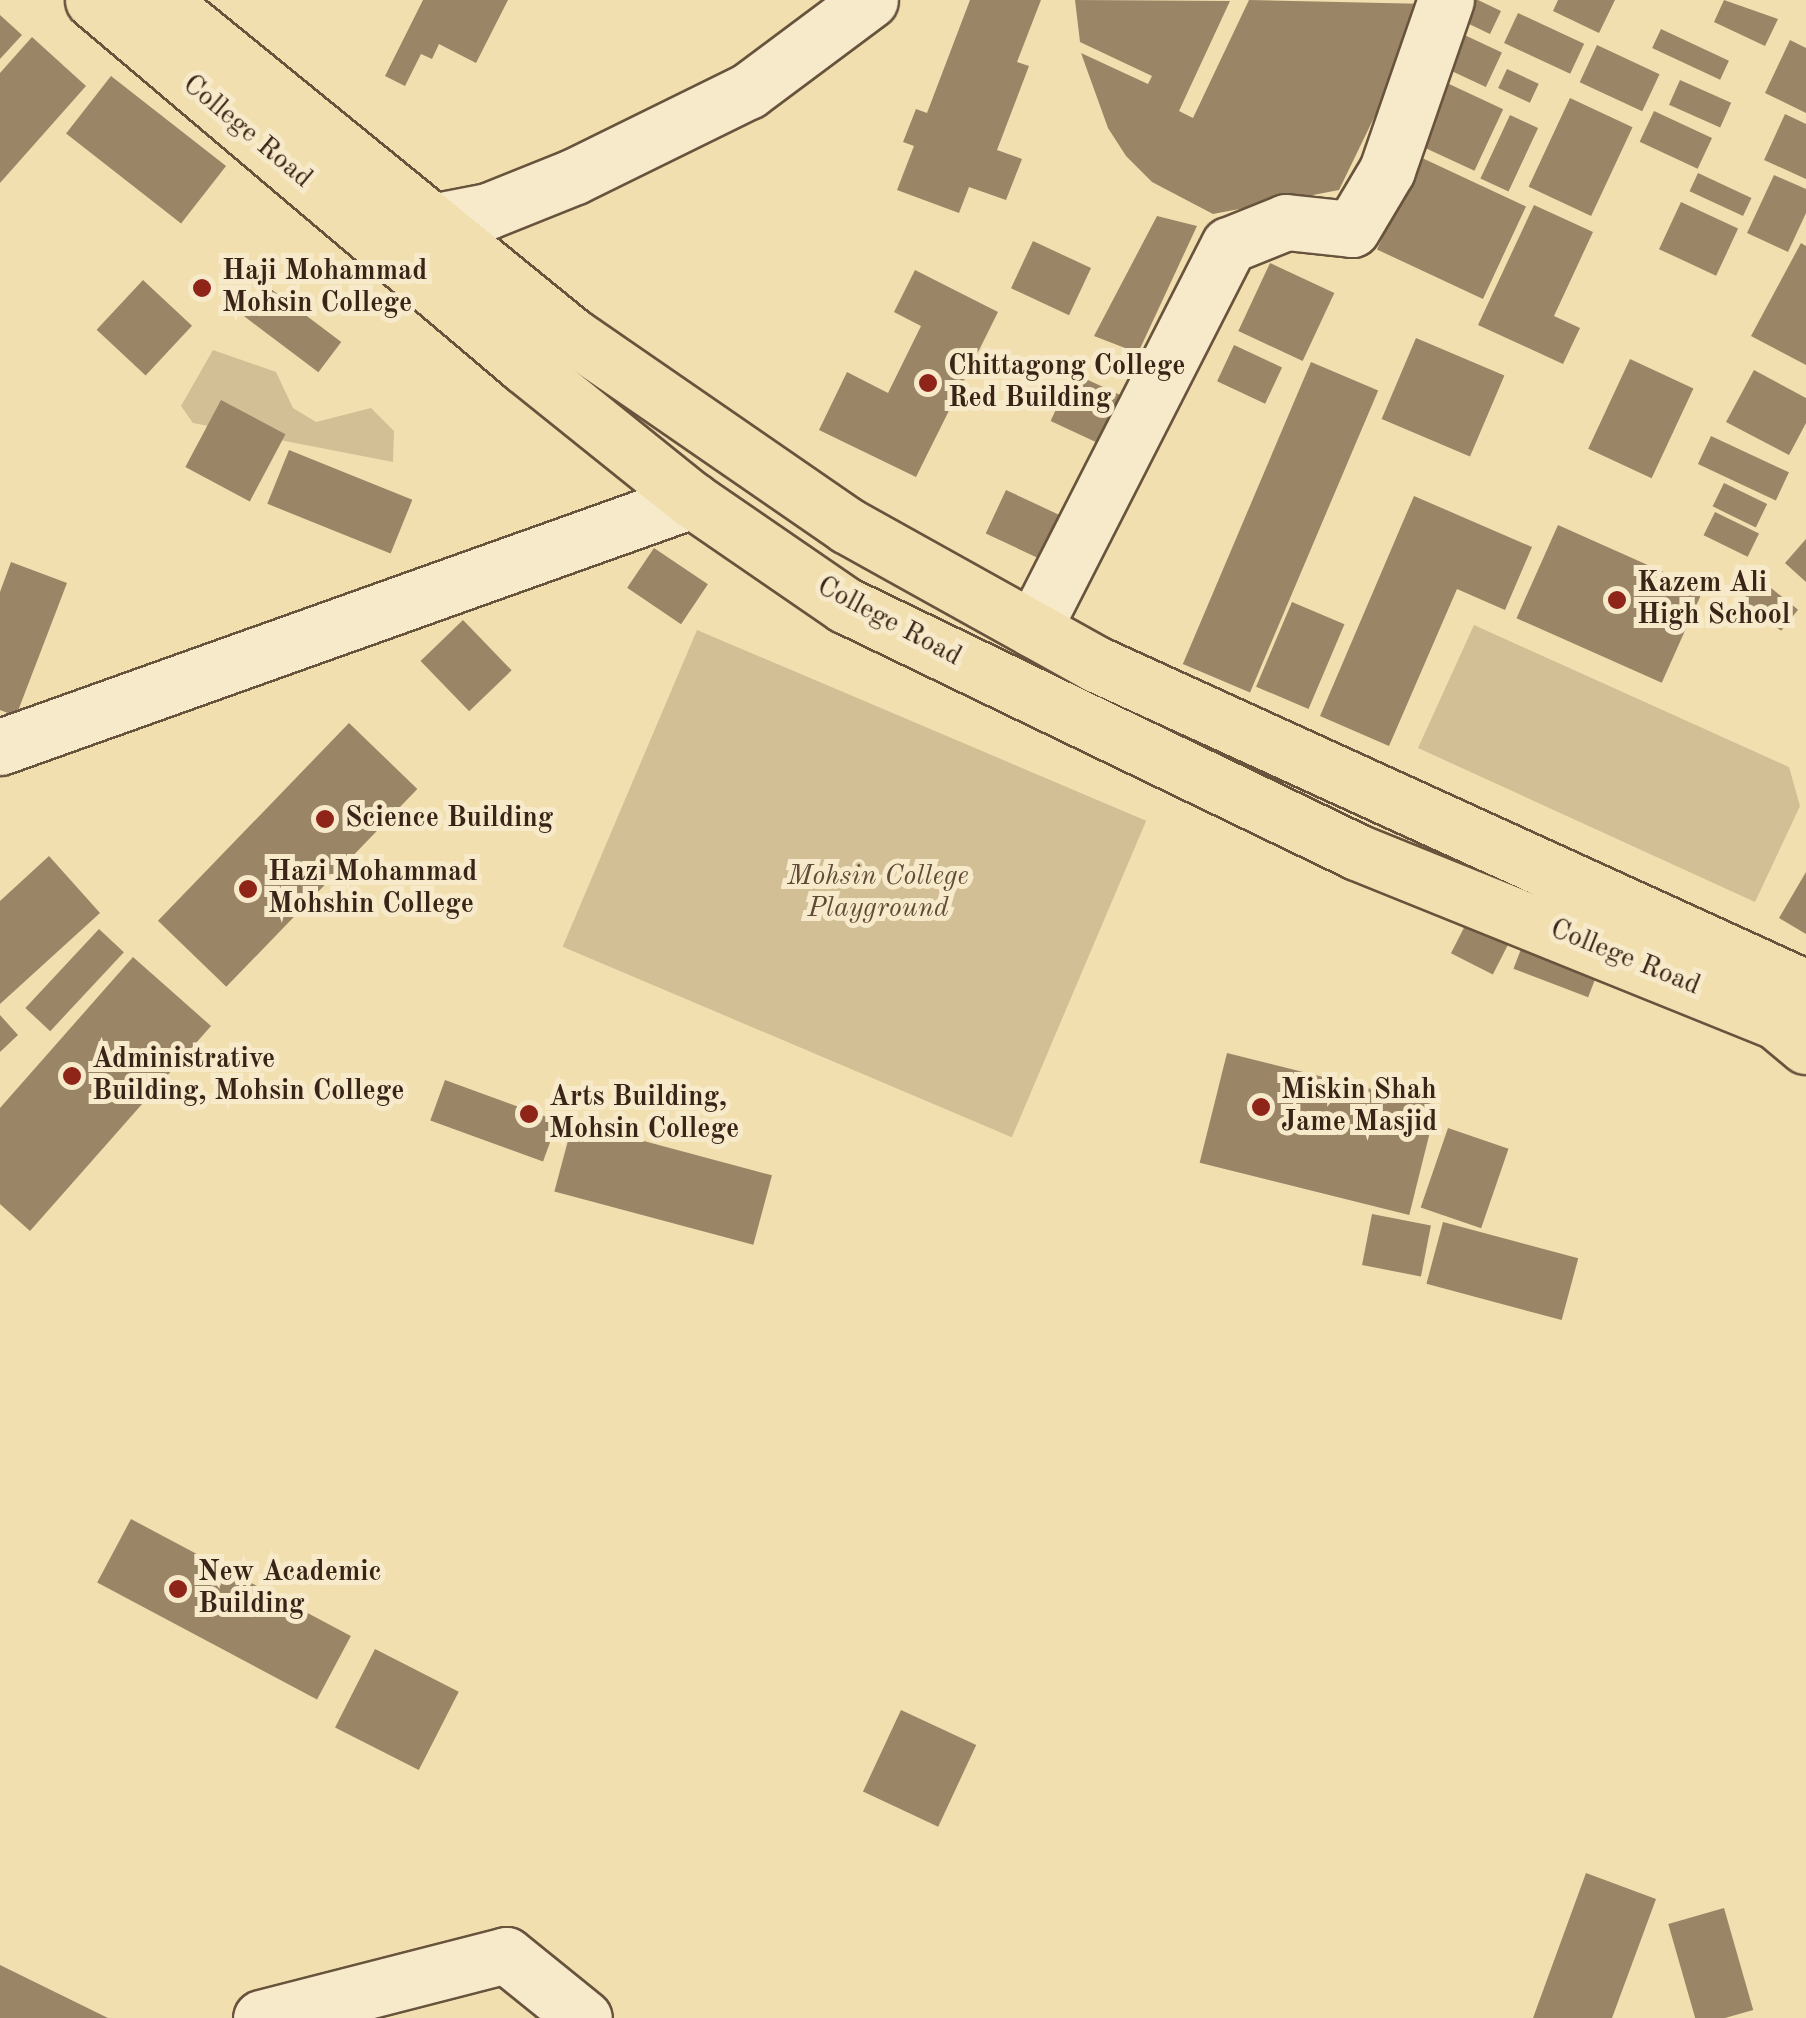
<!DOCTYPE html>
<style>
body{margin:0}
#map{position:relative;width:1806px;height:2018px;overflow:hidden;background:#f2dfaf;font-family:"Old Standard TT",serif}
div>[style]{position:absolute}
.green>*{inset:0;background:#d3bf95;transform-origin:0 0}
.building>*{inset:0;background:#9a8566;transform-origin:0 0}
.roads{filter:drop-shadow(2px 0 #68533d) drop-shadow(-2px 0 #68533d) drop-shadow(0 2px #68533d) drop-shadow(0 -2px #68533d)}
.minor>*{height:55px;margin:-27.5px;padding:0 27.5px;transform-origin:27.5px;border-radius:27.5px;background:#f7eacb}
.major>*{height:55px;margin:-27.5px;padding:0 27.5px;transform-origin:27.5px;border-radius:27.5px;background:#f2dfaf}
.dots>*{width:28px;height:28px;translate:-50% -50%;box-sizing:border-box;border:5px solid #f7eacb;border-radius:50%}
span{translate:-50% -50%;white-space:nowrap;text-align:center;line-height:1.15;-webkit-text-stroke:10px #f7eacb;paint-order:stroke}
.street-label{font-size:28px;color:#3a2417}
.poi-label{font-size:28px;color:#3a2417;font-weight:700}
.left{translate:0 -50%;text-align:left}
.park-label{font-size:28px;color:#604b36;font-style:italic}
</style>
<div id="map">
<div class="green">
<div style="clip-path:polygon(213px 350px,276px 372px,293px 408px,316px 422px,371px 408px,394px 431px,393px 462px,193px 423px,181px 406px)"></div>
<div style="clip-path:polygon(1474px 625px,1789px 767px,1800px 806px,1755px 902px,1418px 748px)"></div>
<div style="left:697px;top:630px;width:488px;height:344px;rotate:23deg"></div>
</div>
<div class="building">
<div style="clip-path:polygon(423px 0,508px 0,476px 63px,439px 44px,432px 59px,421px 54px,405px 86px,385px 76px)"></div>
<div style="clip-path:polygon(970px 0,1041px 0,1017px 62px,1029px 66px,997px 150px,1022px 159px,1006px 200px,969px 187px,959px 213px,897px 190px,914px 146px,903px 142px,916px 109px,927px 113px)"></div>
<div style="clip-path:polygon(1075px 0,1230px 1px,1179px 111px,1193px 118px,1249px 0,1429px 4px,1339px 190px,1213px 214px,1152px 182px,1126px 156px,1108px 128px,1081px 53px,1148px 84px,1152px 76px,1080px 42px)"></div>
<div style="clip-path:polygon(1452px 0,1478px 0,1501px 11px,1490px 34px,1446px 13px)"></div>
<div style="clip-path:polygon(1558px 0,1615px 0,1599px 33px,1553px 11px)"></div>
<div style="clip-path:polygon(1724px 0,1778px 19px,1765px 46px,1714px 22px)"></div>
<div style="left:1518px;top:13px;width:73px;height:33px;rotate:25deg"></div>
<div style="clip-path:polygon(0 15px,22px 35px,0 59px)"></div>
<div style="left:1443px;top:25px;width:65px;height:38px;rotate:25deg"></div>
<div style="left:1661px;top:29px;width:75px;height:21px;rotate:25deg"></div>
<div style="clip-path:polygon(32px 37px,86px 86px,0 183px,0 73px)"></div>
<div style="clip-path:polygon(1790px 40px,1806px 48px,1806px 113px,1765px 93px)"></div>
<div style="left:1597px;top:45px;width:69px;height:41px;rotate:25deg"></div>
<div style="left:1507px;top:69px;width:35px;height:21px;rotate:25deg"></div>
<div style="left:111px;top:76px;width:146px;height:73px;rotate:38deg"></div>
<div style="left:1680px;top:80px;width:56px;height:27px;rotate:24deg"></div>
<div style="left:1447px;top:83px;width:62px;height:68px;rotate:25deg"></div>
<div style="left:1570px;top:98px;width:69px;height:98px;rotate:25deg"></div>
<div style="left:1654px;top:111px;width:64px;height:34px;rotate:25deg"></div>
<div style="clip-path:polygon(1785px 114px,1806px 124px,1806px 179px,1764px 160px)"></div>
<div style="left:1510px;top:115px;width:31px;height:70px;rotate:25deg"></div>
<div style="left:1420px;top:157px;width:117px;height:102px;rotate:25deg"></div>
<div style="left:1698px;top:173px;width:59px;height:20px;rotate:25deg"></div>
<div style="clip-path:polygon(1774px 175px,1806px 189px,1806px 213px,1788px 252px,1747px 233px)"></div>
<div style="left:1681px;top:202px;width:63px;height:52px;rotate:25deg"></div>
<div style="clip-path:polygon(1534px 205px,1593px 232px,1554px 316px,1580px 328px,1563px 364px,1478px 325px)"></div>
<div style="clip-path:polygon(1157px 216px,1197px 226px,1138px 353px,1094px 336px)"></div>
<div style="left:1033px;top:241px;width:64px;height:52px;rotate:25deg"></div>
<div style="clip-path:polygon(1801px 243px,1806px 246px,1806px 365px,1751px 336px)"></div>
<div style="left:1270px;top:263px;width:71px;height:75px;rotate:25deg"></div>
<div style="clip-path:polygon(915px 270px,998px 312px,916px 477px,819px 430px,847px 372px,888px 393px,921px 326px,894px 312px)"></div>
<div style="left:143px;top:280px;width:67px;height:68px;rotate:43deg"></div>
<div style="left:267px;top:286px;width:93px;height:38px;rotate:37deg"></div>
<div style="left:1416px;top:338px;width:96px;height:88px;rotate:23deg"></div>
<div style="left:1234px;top:345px;width:53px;height:40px;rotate:25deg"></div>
<div style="left:1630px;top:359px;width:70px;height:99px;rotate:25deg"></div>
<div style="left:1311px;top:362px;width:73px;height:328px;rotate:23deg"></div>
<div style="clip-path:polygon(1754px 370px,1806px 398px,1806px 423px,1789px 455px,1726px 422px)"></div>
<div style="left:1073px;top:373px;width:64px;height:53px;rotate:25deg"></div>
<div style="left:221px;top:400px;width:73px;height:76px;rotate:28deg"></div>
<div style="left:1711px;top:436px;width:86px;height:31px;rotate:25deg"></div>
<div style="left:289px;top:450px;width:133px;height:58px;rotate:22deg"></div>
<div style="left:1724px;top:483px;width:48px;height:26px;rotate:26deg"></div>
<div style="left:1006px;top:490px;width:66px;height:48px;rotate:25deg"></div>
<div style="clip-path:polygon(1414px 496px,1532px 547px,1505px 610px,1457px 589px,1389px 746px,1320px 716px)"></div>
<div style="left:1715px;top:512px;width:49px;height:26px;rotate:26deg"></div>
<div style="left:1558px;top:525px;width:159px;height:102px;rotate:24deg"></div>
<div style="clip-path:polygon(1806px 539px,1806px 582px,1785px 563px)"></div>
<div style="left:654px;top:548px;width:65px;height:48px;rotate:34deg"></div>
<div style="clip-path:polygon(11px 562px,67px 583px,16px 716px,0 710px,0 592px)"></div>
<div style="left:1760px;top:579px;width:49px;height:27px;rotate:39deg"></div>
<div style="left:1292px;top:602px;width:57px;height:92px;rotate:23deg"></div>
<div style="left:463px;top:620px;width:70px;height:59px;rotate:46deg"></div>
<div style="left:349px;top:723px;width:95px;height:275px;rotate:44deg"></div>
<div style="clip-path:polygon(49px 856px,100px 913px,0 1004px,0 901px)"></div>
<div style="clip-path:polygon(1806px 872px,1806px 934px,1779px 918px)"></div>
<div style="left:1475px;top:906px;width:47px;height:53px;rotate:27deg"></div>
<div style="left:99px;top:929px;width:34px;height:108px;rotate:43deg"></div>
<div style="left:1526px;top:936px;width:80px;height:35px;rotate:21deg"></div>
<div style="clip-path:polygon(133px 957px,211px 1026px,30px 1231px,0 1204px,0 1108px)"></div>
<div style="clip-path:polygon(0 1015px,18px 1035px,0 1052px)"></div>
<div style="left:1227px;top:1053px;width:216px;height:113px;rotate:14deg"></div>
<div style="left:445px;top:1080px;width:120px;height:43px;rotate:20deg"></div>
<div style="left:573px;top:1122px;width:206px;height:72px;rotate:15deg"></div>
<div style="left:1448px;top:1128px;width:64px;height:84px;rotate:19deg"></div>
<div style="left:1372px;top:1214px;width:60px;height:52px;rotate:11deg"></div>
<div style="left:1443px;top:1222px;width:140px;height:64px;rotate:15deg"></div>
<div style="left:131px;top:1519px;width:249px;height:72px;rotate:28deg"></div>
<div style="left:375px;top:1649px;width:94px;height:88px;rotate:27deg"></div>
<div style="left:901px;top:1710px;width:83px;height:90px;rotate:25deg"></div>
<div style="clip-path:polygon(1586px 1873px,1656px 1899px,1612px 2018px,1533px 2018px)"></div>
<div style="left:1724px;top:1908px;width:106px;height:58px;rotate:74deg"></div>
<div style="clip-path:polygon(0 1965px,108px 2018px,0 2018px)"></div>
</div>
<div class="roads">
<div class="minor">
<div style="left:426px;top:223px;width:63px;rotate:-11deg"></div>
<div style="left:488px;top:211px;width:94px;rotate:-21.9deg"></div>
<div style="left:575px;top:176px;width:193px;rotate:-26.2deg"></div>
<div style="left:748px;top:91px;width:152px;rotate:-36.7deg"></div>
<div style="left:1033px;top:629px;width:431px;rotate:-63deg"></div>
<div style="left:1229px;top:245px;width:61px;rotate:-22deg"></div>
<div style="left:1286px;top:222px;width:66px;rotate:6.1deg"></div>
<div style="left:1352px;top:229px;width:69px;rotate:-59.3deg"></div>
<div style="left:1387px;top:170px;width:180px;rotate:-70.9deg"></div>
<div style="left:0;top:747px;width:735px;rotate:-19.64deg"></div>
<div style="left:261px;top:2018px;width:253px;rotate:-14.4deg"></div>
<div style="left:506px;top:1955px;width:100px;rotate:38.9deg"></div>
</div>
<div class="major">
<div style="left:93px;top:0;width:565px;rotate:40.26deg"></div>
<div style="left:524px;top:365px;width:216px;rotate:38.8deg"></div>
<div style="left:692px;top:500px;width:186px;rotate:34.5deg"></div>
<div style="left:845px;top:605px;width:568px;rotate:25.75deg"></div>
<div style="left:1357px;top:852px;width:452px;rotate:22deg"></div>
<div style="left:1776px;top:1021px;width:39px;rotate:40deg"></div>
<div style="left:160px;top:0;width:530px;rotate:39.18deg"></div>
<div style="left:571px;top:335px;width:336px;rotate:34.6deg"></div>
<div style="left:848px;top:526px;width:284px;rotate:29.1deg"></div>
<div style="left:1096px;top:664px;width:780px;rotate:24.53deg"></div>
</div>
</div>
<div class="dots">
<div style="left:202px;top:288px;background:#8f2418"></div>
<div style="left:928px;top:383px;background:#8f2418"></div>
<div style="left:1617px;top:600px;background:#8f2418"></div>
<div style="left:325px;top:819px;background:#8f2418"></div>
<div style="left:248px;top:889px;background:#8f2418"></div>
<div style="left:72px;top:1076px;background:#8f2418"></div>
<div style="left:1261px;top:1107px;background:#8f2418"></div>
<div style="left:529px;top:1114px;background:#8f2418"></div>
<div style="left:178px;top:1589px;background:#8f2418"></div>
</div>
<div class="street-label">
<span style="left:247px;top:132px;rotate:40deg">College Road</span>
<span style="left:889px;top:622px;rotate:28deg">College Road</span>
<span style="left:1625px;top:958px;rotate:22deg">College Road</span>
</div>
<div class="poi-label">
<span class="left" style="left:222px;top:288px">Haji Mohammad<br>Mohsin College</span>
<span class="left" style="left:948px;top:383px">Chittagong College<br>Red Building</span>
<span class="left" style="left:1637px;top:600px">Kazem Ali<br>High School</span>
<span class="left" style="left:345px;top:819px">Science Building</span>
<span class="left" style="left:268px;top:889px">Hazi Mohammad<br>Mohshin College</span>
<span class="left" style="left:92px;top:1076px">Administrative<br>Building, Mohsin College</span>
<span class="left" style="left:1281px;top:1107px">Miskin Shah<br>Jame Masjid</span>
<span class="left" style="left:549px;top:1114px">Arts Building,<br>Mohsin College</span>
<span class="left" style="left:198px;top:1589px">New Academic<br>Building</span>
</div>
<div class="park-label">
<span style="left:878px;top:893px">Mohsin College<br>Playground</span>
</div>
</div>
